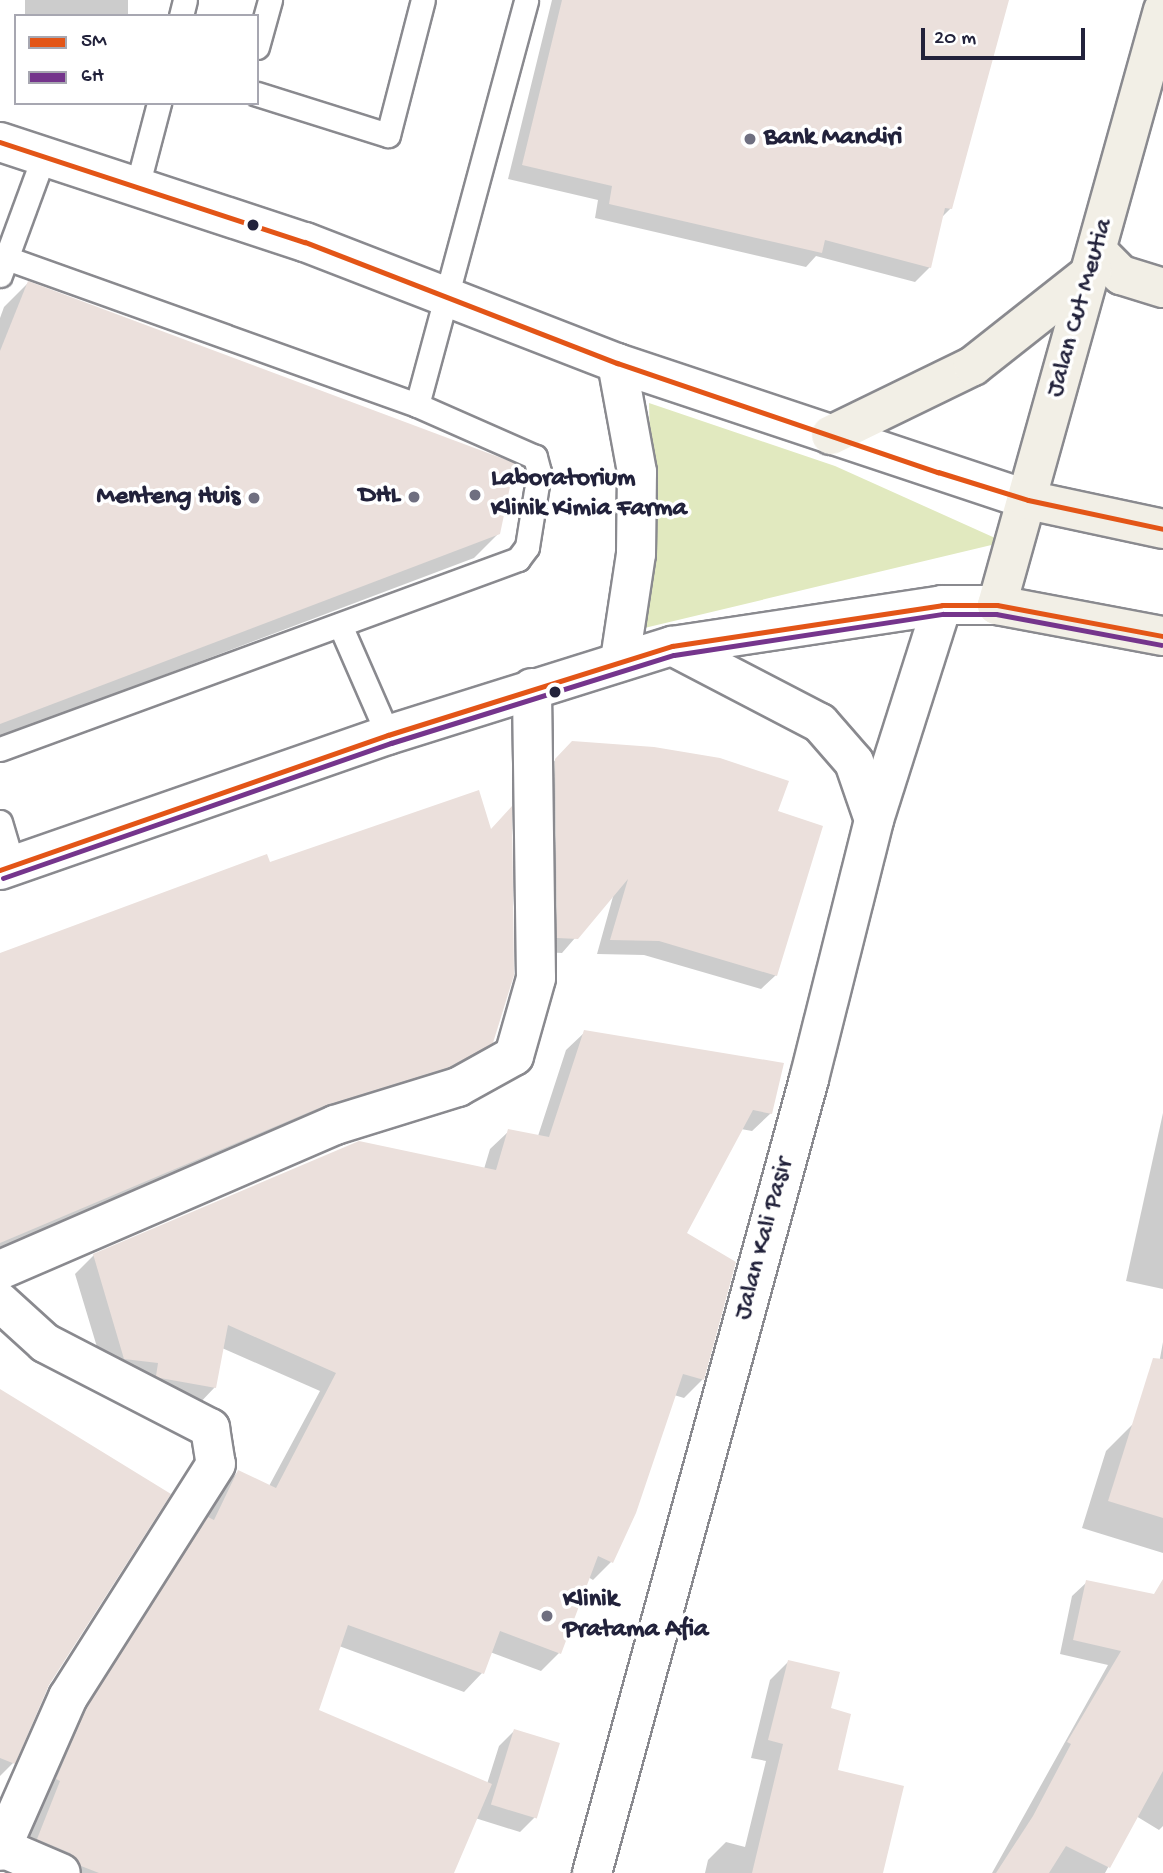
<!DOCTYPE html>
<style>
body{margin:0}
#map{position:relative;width:1163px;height:1873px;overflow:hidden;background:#fff;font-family:"Gochi Hand",sans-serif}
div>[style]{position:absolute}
.green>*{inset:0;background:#e1e9bf}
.shadow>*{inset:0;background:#0003;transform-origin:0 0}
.building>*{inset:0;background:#ebe0dc;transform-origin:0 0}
.roads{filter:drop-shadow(2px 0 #8a8a8f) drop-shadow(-2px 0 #8a8a8f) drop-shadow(0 2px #8a8a8f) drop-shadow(0 -2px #8a8a8f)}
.lane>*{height:23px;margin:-11.5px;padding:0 11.5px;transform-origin:11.5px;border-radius:11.5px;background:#fff}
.street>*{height:38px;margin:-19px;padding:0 19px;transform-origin:19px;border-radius:19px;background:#fff}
.secondary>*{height:38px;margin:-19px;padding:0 19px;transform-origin:19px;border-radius:19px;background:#fff}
.primary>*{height:38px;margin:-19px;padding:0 19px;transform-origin:19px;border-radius:19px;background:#f2efe6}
.bus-1>*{height:5px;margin:-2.5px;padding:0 2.5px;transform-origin:2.5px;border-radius:2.5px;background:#e35517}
.bus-2>*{height:5px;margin:-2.5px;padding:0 2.5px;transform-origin:2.5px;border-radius:2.5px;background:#75358c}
.dots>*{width:19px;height:19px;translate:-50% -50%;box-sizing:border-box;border:4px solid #fff;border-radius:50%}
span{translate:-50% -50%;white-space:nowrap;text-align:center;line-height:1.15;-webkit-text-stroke:7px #fff;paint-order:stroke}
.poi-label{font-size:26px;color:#22223b;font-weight:700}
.left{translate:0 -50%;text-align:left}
.right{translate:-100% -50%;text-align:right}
.street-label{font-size:26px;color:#22223b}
.legend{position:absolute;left:14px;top:14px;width:245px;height:91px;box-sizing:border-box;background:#fff;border:2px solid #a7a7b1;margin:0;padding:9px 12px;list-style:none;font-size:21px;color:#22223b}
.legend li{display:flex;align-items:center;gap:14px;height:35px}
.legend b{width:35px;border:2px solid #a7a7b1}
.scale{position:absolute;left:921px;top:28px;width:164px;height:32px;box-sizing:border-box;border:4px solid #22223b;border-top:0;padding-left:9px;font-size:21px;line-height:24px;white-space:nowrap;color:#22223b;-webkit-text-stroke:5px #fff;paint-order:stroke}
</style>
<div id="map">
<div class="green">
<div style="clip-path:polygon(649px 403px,835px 466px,1004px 542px,636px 630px,651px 482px)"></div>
</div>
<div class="shadow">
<div style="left:25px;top:0;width:103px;height:17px"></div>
<div style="clip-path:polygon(552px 0,1007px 0,951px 208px,941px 218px,930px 267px,915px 282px,816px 256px,806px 267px,595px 218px,598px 200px,508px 179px)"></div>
<div style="clip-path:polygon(28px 283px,499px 533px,474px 558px,0 737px,0 318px,4px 307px)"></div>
<div style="clip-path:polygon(557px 758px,776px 812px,776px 975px,761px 989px,644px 955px,597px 954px,614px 893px,562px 953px,543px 952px,541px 776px)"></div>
<div style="clip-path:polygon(269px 865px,491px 1042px,470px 1063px,0 1254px,0 958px)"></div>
<div style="clip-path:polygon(585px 1032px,771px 1113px,752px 1131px,741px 1129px,685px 1234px,734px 1263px,702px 1380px,684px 1398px,674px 1395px,611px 1562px,593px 1580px,588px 1577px,559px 1653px,541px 1671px,490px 1652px,482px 1673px,464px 1692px,339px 1646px,317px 1711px,487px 1784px,499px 1746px,514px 1731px,535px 1817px,520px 1832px,475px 1818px,452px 1873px,50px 1873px,20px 1858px,70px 1727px,190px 1537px,205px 1523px,220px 1490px,238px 1472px,269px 1486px,320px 1391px,222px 1348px,215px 1387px,197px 1406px,106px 1377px,75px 1274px,94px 1255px,484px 1169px,490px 1149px,509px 1131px,538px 1136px,566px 1050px)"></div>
<div style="clip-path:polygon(1163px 1113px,1163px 1289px,1126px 1281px)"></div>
<div style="clip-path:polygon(1163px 1342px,1163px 1553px,1082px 1528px,1106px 1451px,1133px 1424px,1147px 1428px)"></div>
<div style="clip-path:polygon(0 1391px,48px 1685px,13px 1763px,0 1776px)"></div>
<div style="clip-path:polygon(1087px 1582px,1163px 1598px,1163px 1826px,1159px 1830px,1136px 1816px,1105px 1873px,992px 1873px,1108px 1665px,1060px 1654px,1072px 1596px)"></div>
<div style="clip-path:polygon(788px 1662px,829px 1709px,835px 1771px,882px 1873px,705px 1873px,708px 1860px,726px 1842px,745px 1847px,766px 1761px,751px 1758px,770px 1680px)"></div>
</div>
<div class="building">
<div style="clip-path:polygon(562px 0,1009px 0,952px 209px,945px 208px,931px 268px,825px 240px,822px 253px,609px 204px,612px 186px,522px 165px)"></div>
<div style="clip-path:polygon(28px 281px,515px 463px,500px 534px,0 724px,0 351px)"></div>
<div style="clip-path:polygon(572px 741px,654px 747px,720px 758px,789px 781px,778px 811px,823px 826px,777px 976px,659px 941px,610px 940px,628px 879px,578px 939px,557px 938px,555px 759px)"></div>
<div style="clip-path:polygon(479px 790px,491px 829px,512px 806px,514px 975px,493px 1043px,449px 1067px,326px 1105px,0 1243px,0 953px,267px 854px,270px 862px)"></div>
<div style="clip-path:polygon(584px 1030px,784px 1063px,772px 1114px,753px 1110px,687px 1233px,736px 1262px,704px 1380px,683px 1374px,636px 1513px,613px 1563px,598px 1556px,561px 1654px,500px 1631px,484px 1674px,348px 1625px,319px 1710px,492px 1784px,454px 1873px,99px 1873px,81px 1866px,70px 1853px,37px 1839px,60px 1781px,56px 1779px,87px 1707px,208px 1517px,214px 1520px,238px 1470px,276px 1488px,336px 1373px,228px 1325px,216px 1388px,160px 1378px,156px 1376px,158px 1363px,124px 1359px,93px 1254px,359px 1141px,496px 1170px,508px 1129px,549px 1137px)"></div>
<div style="clip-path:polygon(1153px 1358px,1163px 1359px,1163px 1518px,1108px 1501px)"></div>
<div style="clip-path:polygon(0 1389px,171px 1494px,49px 1685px,15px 1764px,0 1758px)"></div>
<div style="clip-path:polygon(1163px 1579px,1163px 1771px,1110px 1868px,1066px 1846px,1049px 1873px,996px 1873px,1033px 1816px,1071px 1744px,1067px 1742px,1121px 1651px,1073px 1640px,1086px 1580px,1154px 1594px)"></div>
<div style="clip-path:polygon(788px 1660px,840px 1672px,831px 1708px,851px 1714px,838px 1770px,904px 1786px,883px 1873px,752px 1873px,783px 1744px,768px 1740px)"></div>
<div style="left:514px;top:1729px;width:48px;height:79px;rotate:17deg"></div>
</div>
<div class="roads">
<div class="lane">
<div style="left:181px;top:16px;width:16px;rotate:-76deg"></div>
<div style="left:257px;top:47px;width:49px;rotate:-74.5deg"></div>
<div style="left:257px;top:94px;width:137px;rotate:17.4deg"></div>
<div style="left:388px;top:135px;width:139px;rotate:-75.5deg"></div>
<div style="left:137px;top:187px;width:87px;rotate:-75.3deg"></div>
<div style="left:0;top:275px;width:125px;rotate:-69.8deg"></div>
<div style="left:417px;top:405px;width:419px;rotate:-74.9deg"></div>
<div style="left:340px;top:625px;width:120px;rotate:66.4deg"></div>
<div style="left:0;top:749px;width:552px;rotate:-20.14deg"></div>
<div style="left:518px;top:559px;width:15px;rotate:-53deg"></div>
<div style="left:527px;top:547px;width:76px;rotate:-80.9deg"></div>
<div style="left:539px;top:472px;width:16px;rotate:-105deg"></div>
<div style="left:535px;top:457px;width:129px;rotate:-156.2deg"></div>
<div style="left:417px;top:405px;width:436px;rotate:-160.3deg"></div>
<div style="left:0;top:822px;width:46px;rotate:73.5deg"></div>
</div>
<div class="street">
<div style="left:0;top:1270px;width:365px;rotate:-23.4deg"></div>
<div style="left:335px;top:1125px;width:129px;rotate:-17.2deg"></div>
<div style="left:458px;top:1087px;width:64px;rotate:-29deg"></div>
<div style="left:514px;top:1056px;width:81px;rotate:-74.2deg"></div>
<div style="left:536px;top:978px;width:290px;rotate:-90.8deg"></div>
<div style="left:0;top:1302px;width:61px;rotate:42.3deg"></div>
<div style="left:45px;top:1343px;width:186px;rotate:27.3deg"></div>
<div style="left:210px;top:1428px;width:36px;rotate:81deg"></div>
<div style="left:216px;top:1464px;width:276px;rotate:122.4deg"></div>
<div style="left:68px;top:1697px;width:168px;rotate:113.8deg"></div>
<div style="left:0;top:1847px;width:66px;rotate:23.1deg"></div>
</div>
<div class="secondary">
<div style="left:0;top:142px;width:321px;rotate:18.2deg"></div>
<div style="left:305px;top:242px;width:335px;rotate:21.2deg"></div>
<div style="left:617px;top:363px;width:433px;rotate:18.4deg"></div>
<div style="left:617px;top:363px;width:111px;rotate:79.6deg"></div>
<div style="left:637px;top:472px;width:82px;rotate:90.7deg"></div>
<div style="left:636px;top:554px;width:107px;rotate:98.6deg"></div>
<div style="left:672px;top:646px;width:167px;rotate:27.5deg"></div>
<div style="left:820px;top:723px;width:52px;rotate:48.9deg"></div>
<div style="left:854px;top:762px;width:61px;rotate:71deg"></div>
<div style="left:0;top:870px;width:411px;rotate:-19.2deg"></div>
<div style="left:388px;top:735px;width:298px;rotate:-17.4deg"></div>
<div style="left:672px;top:646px;width:273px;rotate:-8.6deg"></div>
<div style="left:942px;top:605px;width:55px"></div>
<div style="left:592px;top:1873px;width:823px;rotate:-74.71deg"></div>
<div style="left:809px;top:1079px;width:267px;rotate:-75.9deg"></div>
<div style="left:874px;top:820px;width:225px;rotate:-72.4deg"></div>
</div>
<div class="primary">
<div style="left:1163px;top:10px;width:618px;rotate:105.59deg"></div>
<div style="left:997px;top:605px;width:169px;rotate:10.6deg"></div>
<div style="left:1098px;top:252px;width:33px;rotate:45deg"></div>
<div style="left:1121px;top:275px;width:44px;rotate:17.2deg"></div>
<div style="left:831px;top:435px;width:158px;rotate:-25.9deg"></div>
<div style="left:973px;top:366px;width:152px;rotate:-38.3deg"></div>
<div style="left:1028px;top:500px;width:138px;rotate:12.1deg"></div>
</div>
</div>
<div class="bus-1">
<div style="left:0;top:142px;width:321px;rotate:18.2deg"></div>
<div style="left:305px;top:242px;width:335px;rotate:21.2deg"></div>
<div style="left:617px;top:363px;width:339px;rotate:18.8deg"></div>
<div style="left:938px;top:472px;width:94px;rotate:17.3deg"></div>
<div style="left:1028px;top:500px;width:138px;rotate:12.1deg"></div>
<div style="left:0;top:870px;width:411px;rotate:-19.2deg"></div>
<div style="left:388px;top:735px;width:298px;rotate:-17.4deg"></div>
<div style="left:672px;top:646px;width:273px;rotate:-8.6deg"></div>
<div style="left:942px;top:605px;width:55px"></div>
<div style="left:997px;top:605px;width:169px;rotate:10.6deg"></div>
</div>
<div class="bus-2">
<div style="left:3px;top:878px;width:411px;rotate:-19.2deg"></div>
<div style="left:391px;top:743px;width:296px;rotate:-17.3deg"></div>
<div style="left:674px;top:655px;width:272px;rotate:-8.7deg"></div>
<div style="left:943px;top:614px;width:53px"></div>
<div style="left:996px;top:614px;width:168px;rotate:10.6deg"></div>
</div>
<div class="dots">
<div style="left:750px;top:139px;background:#6f6f80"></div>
<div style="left:253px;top:225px;background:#22223b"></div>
<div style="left:475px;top:495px;background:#6f6f80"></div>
<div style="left:414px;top:497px;background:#6f6f80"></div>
<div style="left:254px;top:498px;background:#6f6f80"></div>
<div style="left:555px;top:692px;background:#22223b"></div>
<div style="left:547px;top:1616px;background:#6f6f80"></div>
</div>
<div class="poi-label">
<span class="left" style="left:764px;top:139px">Bank Mandiri</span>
<span class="left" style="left:491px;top:495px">Laboratorium<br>Klinik Kimia Farma</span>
<span class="right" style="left:400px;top:497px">DHL</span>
<span class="right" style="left:240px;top:498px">Menteng Huis</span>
<span class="left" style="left:563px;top:1616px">Klinik<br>Pratama Afia</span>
</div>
<div class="street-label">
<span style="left:1081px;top:308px;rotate:-74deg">Jalan Cut Meutia</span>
<span style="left:765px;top:1239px;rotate:-75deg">Jalan Kali Pasir</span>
</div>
<ul class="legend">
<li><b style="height:9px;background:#e35517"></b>5M</li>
<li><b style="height:9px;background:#75358c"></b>6H</li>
</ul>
<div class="scale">20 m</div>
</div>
